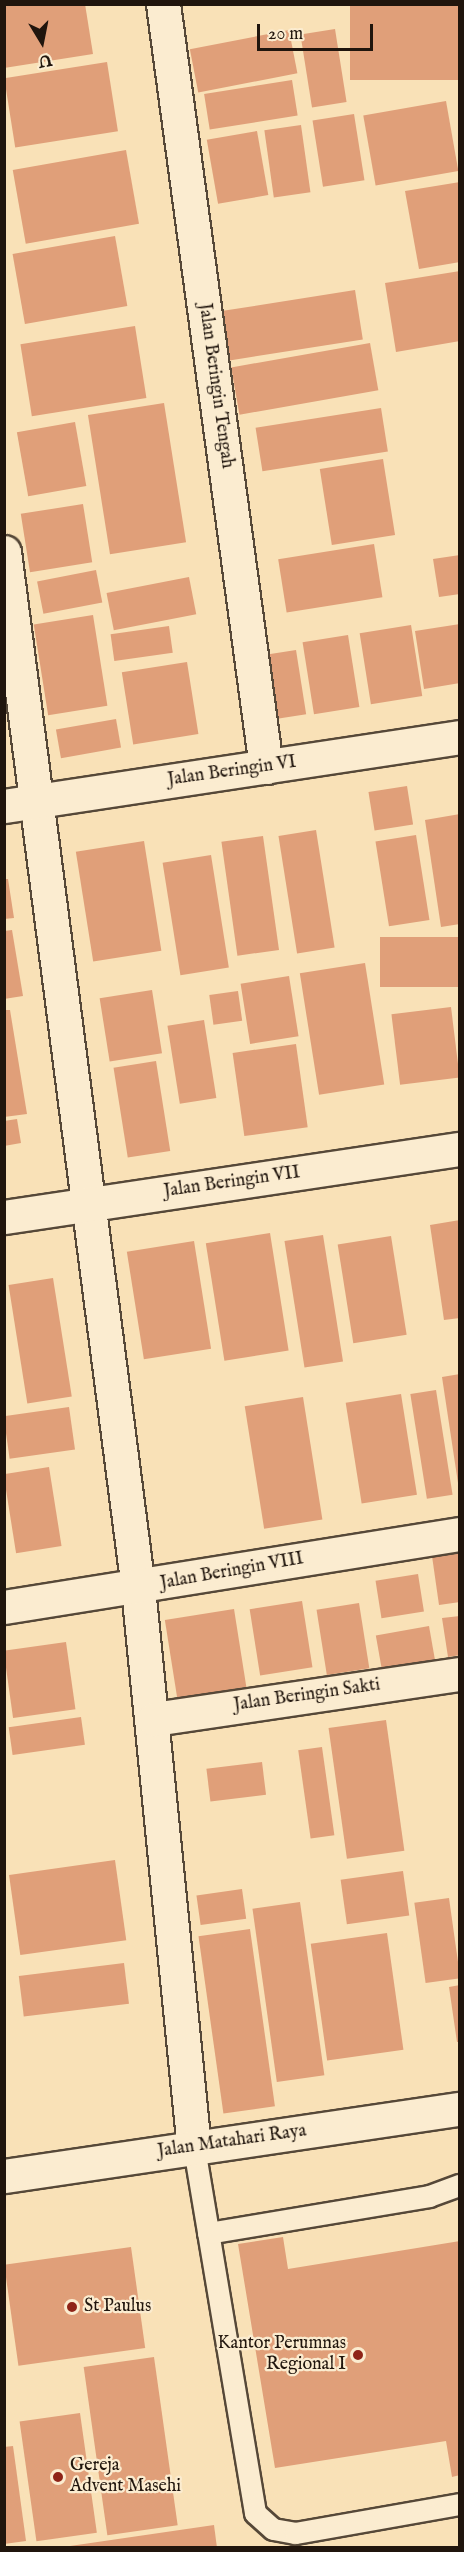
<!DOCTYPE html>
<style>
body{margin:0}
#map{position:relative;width:464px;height:2552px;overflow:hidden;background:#f9e1b7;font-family:"IM FELL English",serif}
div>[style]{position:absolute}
.building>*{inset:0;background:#e09f79;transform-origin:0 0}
.roads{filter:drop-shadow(2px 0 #564838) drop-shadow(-2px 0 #564838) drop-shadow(0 2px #564838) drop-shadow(0 -2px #564838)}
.service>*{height:21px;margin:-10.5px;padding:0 10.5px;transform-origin:10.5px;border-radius:10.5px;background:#fbecd0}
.minor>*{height:33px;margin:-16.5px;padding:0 16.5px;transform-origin:16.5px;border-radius:16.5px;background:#fbecd0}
.tertiary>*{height:33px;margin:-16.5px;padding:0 16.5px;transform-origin:16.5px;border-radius:16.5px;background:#fbecd0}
.dots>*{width:16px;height:16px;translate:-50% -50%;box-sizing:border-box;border:3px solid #fbecd0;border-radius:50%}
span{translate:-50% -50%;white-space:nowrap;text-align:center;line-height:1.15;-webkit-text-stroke:4.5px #fbecd0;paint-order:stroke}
.street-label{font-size:18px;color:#20150d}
.poi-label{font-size:18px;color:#20150d}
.left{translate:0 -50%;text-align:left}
.right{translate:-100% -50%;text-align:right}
.frame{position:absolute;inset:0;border:6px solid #20150d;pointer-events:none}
.north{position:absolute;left:12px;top:12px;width:60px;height:60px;-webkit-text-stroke:4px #fbecd0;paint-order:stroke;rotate:170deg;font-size:16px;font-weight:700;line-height:24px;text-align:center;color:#20150d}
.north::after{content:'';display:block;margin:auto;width:21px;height:27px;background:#20150d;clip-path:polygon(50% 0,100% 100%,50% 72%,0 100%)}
.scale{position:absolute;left:257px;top:24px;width:116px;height:27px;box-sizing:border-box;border:3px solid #20150d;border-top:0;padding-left:8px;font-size:18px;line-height:21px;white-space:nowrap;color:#20150d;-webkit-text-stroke:4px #fbecd0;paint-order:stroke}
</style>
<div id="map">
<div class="building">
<div style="clip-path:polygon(4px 4px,85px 4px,93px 54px,4px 68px)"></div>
<div style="left:460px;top:5px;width:75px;height:110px;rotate:90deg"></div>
<div style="left:335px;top:29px;width:74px;height:35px;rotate:81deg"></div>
<div style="left:289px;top:30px;width:44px;height:101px;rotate:79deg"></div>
<div style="left:107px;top:62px;width:70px;height:104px;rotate:81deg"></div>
<div style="left:292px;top:80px;width:36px;height:89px;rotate:81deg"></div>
<div style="left:446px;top:101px;width:71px;height:84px;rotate:80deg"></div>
<div style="left:354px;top:114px;width:67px;height:42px;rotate:81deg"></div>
<div style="left:301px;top:125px;width:68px;height:37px;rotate:82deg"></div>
<div style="left:257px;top:131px;width:65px;height:51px;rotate:80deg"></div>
<div style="left:126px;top:150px;width:75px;height:115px;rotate:80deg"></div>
<div style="clip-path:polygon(460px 182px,460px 262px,419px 269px,405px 191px)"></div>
<div style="left:115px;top:236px;width:71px;height:104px;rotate:80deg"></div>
<div style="clip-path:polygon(460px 271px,460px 341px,396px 352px,385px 283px)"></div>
<div style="left:355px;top:290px;width:50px;height:135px;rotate:81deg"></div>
<div style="left:135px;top:326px;width:73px;height:116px;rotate:81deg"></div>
<div style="left:370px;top:343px;width:48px;height:141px;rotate:80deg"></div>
<div style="left:164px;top:403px;width:141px;height:77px;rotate:81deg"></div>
<div style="left:381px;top:408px;width:44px;height:127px;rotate:81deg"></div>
<div style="left:75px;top:422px;width:65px;height:59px;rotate:80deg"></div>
<div style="left:383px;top:459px;width:77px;height:64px;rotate:81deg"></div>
<div style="left:83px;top:504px;width:59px;height:63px;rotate:81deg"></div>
<div style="left:374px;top:544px;width:54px;height:97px;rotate:81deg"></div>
<div style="clip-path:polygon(460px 555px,460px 594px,439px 597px,433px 559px)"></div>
<div style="left:96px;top:570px;width:33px;height:60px;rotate:79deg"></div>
<div style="left:189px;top:577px;width:38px;height:84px;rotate:79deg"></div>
<div style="left:93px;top:615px;width:92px;height:60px;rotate:81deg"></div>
<div style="clip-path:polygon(460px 624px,460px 683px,424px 689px,415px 631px)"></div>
<div style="left:411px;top:625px;width:72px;height:52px;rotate:81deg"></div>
<div style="left:169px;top:626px;width:27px;height:59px;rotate:82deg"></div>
<div style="left:348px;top:635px;width:73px;height:46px;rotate:81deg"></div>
<div style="left:296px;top:650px;width:65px;height:39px;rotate:81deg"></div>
<div style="left:187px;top:662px;width:73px;height:66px;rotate:81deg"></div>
<div style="left:116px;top:719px;width:29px;height:61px;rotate:80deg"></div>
<div style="left:407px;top:786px;width:39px;height:39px;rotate:81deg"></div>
<div style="clip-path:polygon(460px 814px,460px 924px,441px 927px,425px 820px)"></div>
<div style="left:316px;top:830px;width:119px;height:38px;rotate:81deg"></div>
<div style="left:416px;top:835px;width:86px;height:41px;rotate:81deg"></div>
<div style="left:263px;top:836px;width:115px;height:42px;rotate:82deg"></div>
<div style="left:144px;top:841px;width:111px;height:69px;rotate:81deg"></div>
<div style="left:211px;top:855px;width:114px;height:49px;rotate:81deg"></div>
<div style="clip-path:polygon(4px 879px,8px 879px,14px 918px,4px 919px)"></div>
<div style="clip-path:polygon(12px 930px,23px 996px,4px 999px,4px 931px)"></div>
<div style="left:460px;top:937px;width:50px;height:80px;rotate:90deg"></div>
<div style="left:365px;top:963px;width:123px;height:66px;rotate:81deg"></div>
<div style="left:289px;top:976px;width:61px;height:49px;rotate:81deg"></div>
<div style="left:152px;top:990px;width:64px;height:53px;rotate:81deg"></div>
<div style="left:238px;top:991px;width:30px;height:29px;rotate:82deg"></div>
<div style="left:451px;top:1007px;width:71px;height:60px;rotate:83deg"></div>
<div style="clip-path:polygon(4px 1010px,10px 1010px,27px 1114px,4px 1117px)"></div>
<div style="left:204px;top:1020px;width:79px;height:37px;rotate:81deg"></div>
<div style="left:296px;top:1044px;width:84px;height:64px;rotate:82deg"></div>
<div style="left:156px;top:1061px;width:91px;height:43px;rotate:81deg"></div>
<div style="clip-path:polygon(17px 1119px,21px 1143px,4px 1146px,4px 1121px)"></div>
<div style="clip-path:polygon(460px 1220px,460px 1318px,444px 1320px,430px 1225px)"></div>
<div style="left:270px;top:1233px;width:119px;height:65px;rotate:81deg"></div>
<div style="left:323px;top:1235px;width:128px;height:39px;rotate:81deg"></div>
<div style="left:391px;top:1236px;width:100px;height:54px;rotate:81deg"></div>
<div style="left:194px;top:1241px;width:109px;height:68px;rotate:81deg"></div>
<div style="left:53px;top:1278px;width:120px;height:45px;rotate:81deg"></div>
<div style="clip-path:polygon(460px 1374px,460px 1483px,458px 1483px,442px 1377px)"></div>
<div style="left:436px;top:1390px;width:106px;height:26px;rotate:81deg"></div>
<div style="left:401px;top:1394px;width:102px;height:56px;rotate:81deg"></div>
<div style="left:303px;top:1397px;width:124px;height:59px;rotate:81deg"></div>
<div style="left:69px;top:1407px;width:43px;height:66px;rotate:82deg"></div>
<div style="left:49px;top:1467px;width:80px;height:46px;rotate:81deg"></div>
<div style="clip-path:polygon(460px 1552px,460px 1602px,439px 1605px,432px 1556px)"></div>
<div style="left:418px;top:1574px;width:38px;height:43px;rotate:81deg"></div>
<div style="left:302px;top:1601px;width:67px;height:53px;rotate:81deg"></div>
<div style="left:359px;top:1603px;width:66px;height:43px;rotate:81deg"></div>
<div style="left:234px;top:1609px;width:79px;height:70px;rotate:81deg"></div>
<div style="clip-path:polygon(460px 1616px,460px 1655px,448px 1657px,442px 1618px)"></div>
<div style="left:429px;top:1626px;width:34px;height:54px;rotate:80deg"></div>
<div style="left:66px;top:1642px;width:68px;height:63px;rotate:82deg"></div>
<div style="left:81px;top:1717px;width:28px;height:73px;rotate:82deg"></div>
<div style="left:386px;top:1720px;width:132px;height:58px;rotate:82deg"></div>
<div style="left:322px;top:1747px;width:89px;height:24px;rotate:82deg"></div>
<div style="left:262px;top:1762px;width:33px;height:56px;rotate:83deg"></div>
<div style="left:115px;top:1860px;width:81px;height:107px;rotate:82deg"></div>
<div style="left:403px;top:1871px;width:45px;height:63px;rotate:82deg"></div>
<div style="left:242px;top:1889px;width:30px;height:46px;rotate:82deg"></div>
<div style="left:449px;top:1898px;width:81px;height:35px;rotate:82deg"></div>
<div style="left:300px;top:1902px;width:175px;height:48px;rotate:82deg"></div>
<div style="left:250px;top:1929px;width:179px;height:52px;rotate:82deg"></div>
<div style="left:387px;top:1933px;width:118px;height:77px;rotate:82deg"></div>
<div style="left:124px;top:1963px;width:41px;height:106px;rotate:83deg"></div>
<div style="clip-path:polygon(460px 1985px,460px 2042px,457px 2042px,449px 1987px)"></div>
<div style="clip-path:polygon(283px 2237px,288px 2269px,460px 2241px,460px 2475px,452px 2477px,446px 2441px,275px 2468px,238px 2244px)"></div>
<div style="left:131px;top:2247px;width:102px;height:128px;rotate:82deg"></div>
<div style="left:154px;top:2357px;width:170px;height:71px;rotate:82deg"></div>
<div style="left:80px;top:2413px;width:121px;height:61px;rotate:82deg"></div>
<div style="clip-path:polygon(13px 2446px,26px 2541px,4px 2544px,4px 2447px)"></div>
<div style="clip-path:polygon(214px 2525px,217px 2548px,70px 2548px,70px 2546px)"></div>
</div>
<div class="roads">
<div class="service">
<div style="left:194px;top:2148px;width:370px;rotate:80.5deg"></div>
<div style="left:255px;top:2513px;width:24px;rotate:42deg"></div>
<div style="left:273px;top:2529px;width:22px;rotate:10deg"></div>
<div style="left:295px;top:2533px;width:168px;rotate:-10deg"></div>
<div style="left:208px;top:2233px;width:224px;rotate:-9.5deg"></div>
<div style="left:429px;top:2196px;width:33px;rotate:-20deg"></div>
</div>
<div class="minor">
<div style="left:163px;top:4px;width:770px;rotate:82.31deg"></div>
<div style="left:4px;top:552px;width:1045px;rotate:82.63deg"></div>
<div style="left:138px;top:1588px;width:563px;rotate:84.29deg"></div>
<div style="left:4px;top:806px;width:461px;rotate:-8.6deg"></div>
<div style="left:4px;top:1217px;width:461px;rotate:-8.5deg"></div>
<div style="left:4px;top:1607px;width:462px;rotate:-9.1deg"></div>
<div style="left:154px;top:1719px;width:309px;rotate:-8.4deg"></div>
</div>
<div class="tertiary">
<div style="left:4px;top:2176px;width:461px;rotate:-8.4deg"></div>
</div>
</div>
<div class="dots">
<div style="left:72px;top:2307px;background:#8f2418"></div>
<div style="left:358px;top:2355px;background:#8f2418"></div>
<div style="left:58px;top:2477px;background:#8f2418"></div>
</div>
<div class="street-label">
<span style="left:215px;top:386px;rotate:82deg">Jalan Beringin Tengah</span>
<span style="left:232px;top:772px;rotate:-8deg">Jalan Beringin VI</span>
<span style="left:232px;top:1183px;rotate:-8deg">Jalan Beringin VII</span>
<span style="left:232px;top:1572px;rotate:-10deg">Jalan Beringin VIII</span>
<span style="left:307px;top:1696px;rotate:-8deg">Jalan Beringin Sakti</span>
<span style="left:232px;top:2142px;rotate:-8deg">Jalan Matahari Raya</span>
</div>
<div class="poi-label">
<span class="left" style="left:84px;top:2307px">St Paulus</span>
<span class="right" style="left:346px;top:2355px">Kantor Perumnas<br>Regional I</span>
<span class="left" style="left:70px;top:2477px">Gereja<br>Advent Masehi</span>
</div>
<div class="frame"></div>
<div class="north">U</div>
<div class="scale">20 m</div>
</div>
